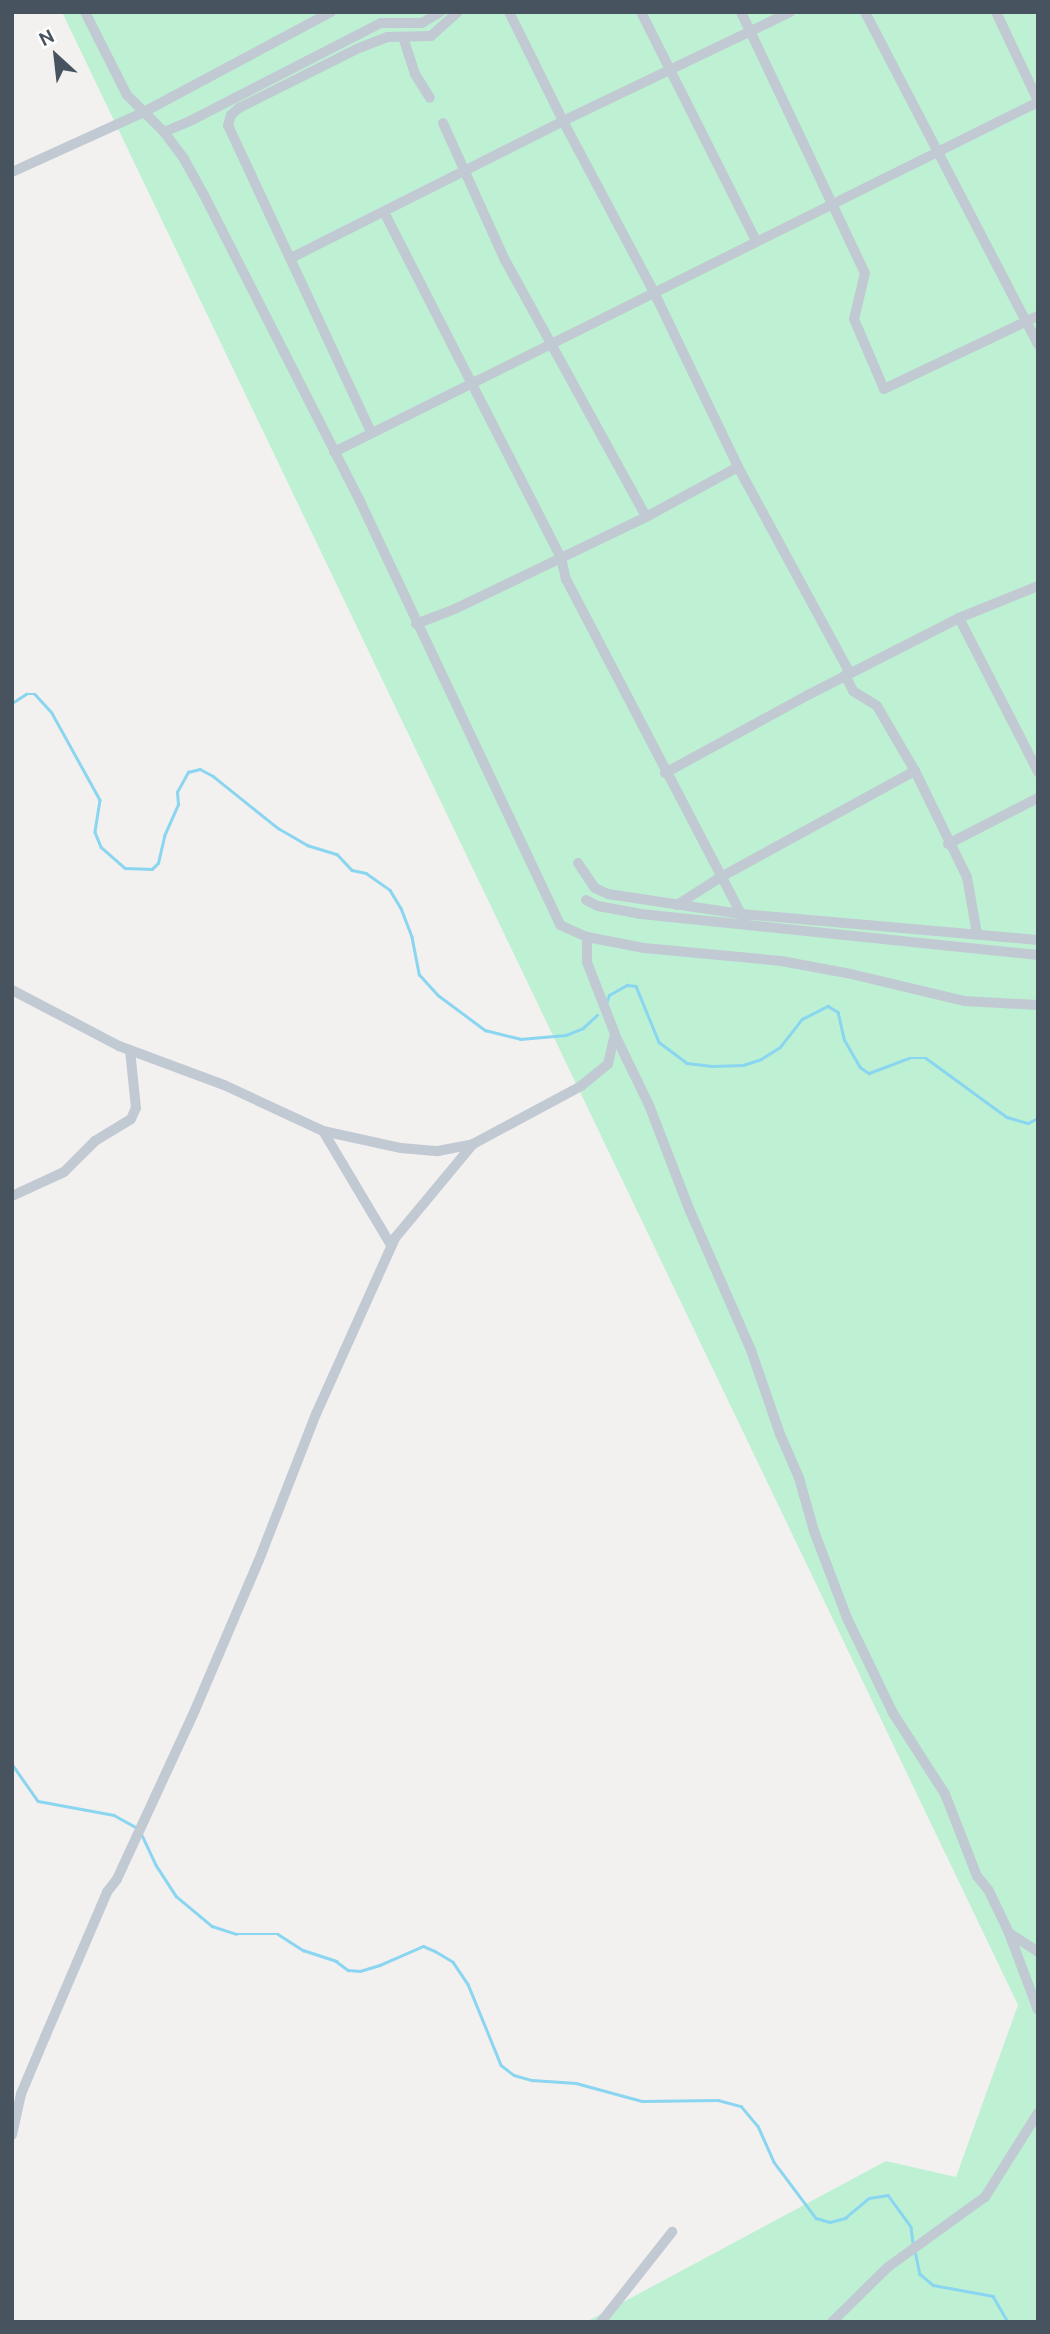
<!DOCTYPE html>
<style>
body{margin:0}
#map{position:relative;width:1050px;height:2334px;overflow:hidden;background:#f3f0f0;font-family:Ubuntu,sans-serif}
div>[style]{position:absolute}
.green>*{inset:0;background:#bef1d4}
.stream>*{height:2.5px;margin:-1.25px;padding:0 1.25px;transform-origin:1.25px;border-radius:1.25px;background:#8ad6f0}
.minor>*{height:10px;margin:-5px;padding:0 5px;transform-origin:5px;border-radius:5px;background:#c1cad3}
span{translate:-50% -50%;white-space:nowrap;text-align:center;line-height:1.15;-webkit-text-stroke:6px #fff;paint-order:stroke}
.frame{position:absolute;inset:0;border:14px solid #47535f;pointer-events:none}
.north{position:absolute;left:21px;top:21px;width:70px;height:70px;-webkit-text-stroke:5px #fff;paint-order:stroke;rotate:333deg;font-size:19px;font-weight:700;line-height:28px;text-align:center;color:#47535f}
.north::after{content:'';display:block;margin:auto;width:24px;height:32px;background:#47535f;clip-path:polygon(50% 0,100% 100%,50% 72%,0 100%)}
</style>
<div id="map">
<div class="green">
<div style="clip-path:polygon(62px 12px,1038px 12px,1038px 2322px,586px 2322px,886px 2161px,956px 2177px,1018px 2005px)"></div>
</div>
<div class="stream">
<div style="left:12px;top:703px;width:17px;rotate:-33deg"></div>
<div style="left:26px;top:694px;width:9px"></div>
<div style="left:35px;top:694px;width:25px;rotate:48deg"></div>
<div style="left:52px;top:713px;width:99px;rotate:61.1deg"></div>
<div style="left:100px;top:800px;width:32px;rotate:99deg"></div>
<div style="left:95px;top:832px;width:16px;rotate:68deg"></div>
<div style="left:101px;top:847px;width:32px;rotate:41deg"></div>
<div style="left:125px;top:868px;width:27px;rotate:2deg"></div>
<div style="left:152px;top:869px;width:8px;rotate:-45deg"></div>
<div style="left:158px;top:863px;width:28px;rotate:-77deg"></div>
<div style="left:164px;top:836px;width:35px;rotate:-66deg"></div>
<div style="left:178px;top:804px;width:12px;rotate:-95deg"></div>
<div style="left:177px;top:792px;width:23px;rotate:-61deg"></div>
<div style="left:188px;top:772px;width:12px;rotate:-14deg"></div>
<div style="left:200px;top:769px;width:15px;rotate:28deg"></div>
<div style="left:213px;top:776px;width:83px;rotate:38.7deg"></div>
<div style="left:278px;top:828px;width:34px;rotate:30deg"></div>
<div style="left:307px;top:845px;width:31px;rotate:17deg"></div>
<div style="left:337px;top:854px;width:22px;rotate:47deg"></div>
<div style="left:352px;top:870px;width:14px;rotate:12deg"></div>
<div style="left:366px;top:873px;width:29px;rotate:35deg"></div>
<div style="left:390px;top:890px;width:21px;rotate:59deg"></div>
<div style="left:401px;top:908px;width:31px;rotate:69deg"></div>
<div style="left:412px;top:937px;width:38px;rotate:79deg"></div>
<div style="left:419px;top:974px;width:28px;rotate:48deg"></div>
<div style="left:438px;top:995px;width:59px;rotate:36.7deg"></div>
<div style="left:485px;top:1030px;width:36px;rotate:14deg"></div>
<div style="left:520px;top:1039px;width:46px;rotate:-5deg"></div>
<div style="left:566px;top:1035px;width:18px;rotate:-22deg"></div>
<div style="left:583px;top:1028px;width:19px;rotate:-43deg"></div>
<div style="left:607px;top:1001px;width:6px;rotate:-72deg"></div>
<div style="left:609px;top:995px;width:21px;rotate:-29deg"></div>
<div style="left:627px;top:985px;width:9px;rotate:6deg"></div>
<div style="left:636px;top:986px;width:61px;rotate:67.7deg"></div>
<div style="left:659px;top:1042px;width:35px;rotate:37deg"></div>
<div style="left:687px;top:1063px;width:25px;rotate:7deg"></div>
<div style="left:712px;top:1066px;width:31px;rotate:-2deg"></div>
<div style="left:743px;top:1065px;width:19px;rotate:-18deg"></div>
<div style="left:761px;top:1059px;width:22px;rotate:-32deg"></div>
<div style="left:780px;top:1047px;width:36px;rotate:-52deg"></div>
<div style="left:802px;top:1019px;width:29px;rotate:-27deg"></div>
<div style="left:828px;top:1006px;width:12px;rotate:31deg"></div>
<div style="left:838px;top:1012px;width:28px;rotate:77deg"></div>
<div style="left:844px;top:1039px;width:32px;rotate:60deg"></div>
<div style="left:860px;top:1067px;width:11px;rotate:34deg"></div>
<div style="left:869px;top:1073px;width:43px;rotate:-20.6deg"></div>
<div style="left:909px;top:1058px;width:17px"></div>
<div style="left:926px;top:1058px;width:100px;rotate:36.1deg"></div>
<div style="left:1007px;top:1117px;width:22px;rotate:16deg"></div>
<div style="left:1028px;top:1123px;width:11px;rotate:-27deg"></div>
<div style="left:12px;top:1764px;width:45px;rotate:54.9deg"></div>
<div style="left:38px;top:1801px;width:77px;rotate:10.4deg"></div>
<div style="left:114px;top:1815px;width:25px;rotate:29deg"></div>
<div style="left:142px;top:1835px;width:33px;rotate:65deg"></div>
<div style="left:156px;top:1865px;width:37px;rotate:57deg"></div>
<div style="left:176px;top:1896px;width:47px;rotate:39.8deg"></div>
<div style="left:212px;top:1926px;width:25px;rotate:18deg"></div>
<div style="left:236px;top:1934px;width:42px"></div>
<div style="left:278px;top:1934px;width:30px;rotate:33deg"></div>
<div style="left:303px;top:1950px;width:35px;rotate:18deg"></div>
<div style="left:336px;top:1961px;width:15px;rotate:37deg"></div>
<div style="left:348px;top:1970px;width:12px;rotate:5deg"></div>
<div style="left:360px;top:1971px;width:21px;rotate:-17deg"></div>
<div style="left:380px;top:1965px;width:47px;rotate:-23.8deg"></div>
<div style="left:423px;top:1946px;width:13px;rotate:23deg"></div>
<div style="left:435px;top:1951px;width:21px;rotate:31deg"></div>
<div style="left:453px;top:1962px;width:27px;rotate:56deg"></div>
<div style="left:468px;top:1984px;width:87px;rotate:67.8deg"></div>
<div style="left:501px;top:2065px;width:16px;rotate:38deg"></div>
<div style="left:514px;top:2075px;width:19px;rotate:16deg"></div>
<div style="left:532px;top:2080px;width:44px;rotate:3.9deg"></div>
<div style="left:576px;top:2083px;width:68px;rotate:15.3deg"></div>
<div style="left:642px;top:2101px;width:76px;rotate:-0.8deg"></div>
<div style="left:718px;top:2100px;width:24px;rotate:15deg"></div>
<div style="left:741px;top:2106px;width:26px;rotate:50deg"></div>
<div style="left:758px;top:2126px;width:39px;rotate:66deg"></div>
<div style="left:774px;top:2162px;width:70px;rotate:53.1deg"></div>
<div style="left:816px;top:2218px;width:15px;rotate:16deg"></div>
<div style="left:830px;top:2222px;width:16px;rotate:-15deg"></div>
<div style="left:845px;top:2218px;width:31px;rotate:-40deg"></div>
<div style="left:869px;top:2198px;width:19px;rotate:-9deg"></div>
<div style="left:888px;top:2195px;width:39px;rotate:54deg"></div>
<div style="left:911px;top:2227px;width:17px;rotate:83deg"></div>
<div style="left:915px;top:2251px;width:24px;rotate:78deg"></div>
<div style="left:920px;top:2274px;width:17px;rotate:40deg"></div>
<div style="left:933px;top:2285px;width:61px;rotate:10.4deg"></div>
<div style="left:993px;top:2296px;width:30px;rotate:60deg"></div>
</div>
<div class="minor">
<div style="left:85px;top:12px;width:93px;rotate:63.2deg"></div>
<div style="left:127px;top:95px;width:52px;rotate:45deg"></div>
<div style="left:164px;top:132px;width:34px;rotate:53deg"></div>
<div style="left:184px;top:159px;width:41px;rotate:60.9deg"></div>
<div style="left:204px;top:195px;width:341px;rotate:63deg"></div>
<div style="left:359px;top:499px;width:471px;rotate:64.7deg"></div>
<div style="left:560px;top:925px;width:30px;rotate:24deg"></div>
<div style="left:587px;top:937px;width:58px;rotate:10.9deg"></div>
<div style="left:644px;top:948px;width:138px;rotate:5.4deg"></div>
<div style="left:781px;top:961px;width:71px;rotate:10.5deg"></div>
<div style="left:851px;top:974px;width:116px;rotate:13.4deg"></div>
<div style="left:964px;top:1001px;width:74px;rotate:3.1deg"></div>
<div style="left:509px;top:12px;width:122px;rotate:63.6deg"></div>
<div style="left:563px;top:121px;width:191px;rotate:62deg"></div>
<div style="left:653px;top:290px;width:196px;rotate:64.3deg"></div>
<div style="left:738px;top:467px;width:234px;rotate:61.5deg"></div>
<div style="left:641px;top:12px;width:256px;rotate:63.3deg"></div>
<div style="left:741px;top:12px;width:289px;rotate:64.6deg"></div>
<div style="left:865px;top:273px;width:47px;rotate:103.4deg"></div>
<div style="left:854px;top:319px;width:76px;rotate:66.8deg"></div>
<div style="left:884px;top:389px;width:170px;rotate:-25.4deg"></div>
<div style="left:865px;top:12px;width:375px;rotate:62.5deg"></div>
<div style="left:996px;top:12px;width:98px;rotate:64.7deg"></div>
<div style="left:403px;top:37px;width:39px;rotate:72deg"></div>
<div style="left:415px;top:74px;width:28px;rotate:58deg"></div>
<div style="left:443px;top:123px;width:150px;rotate:65.7deg"></div>
<div style="left:505px;top:260px;width:293px;rotate:61.2deg"></div>
<div style="left:164px;top:132px;width:30px;rotate:-23deg"></div>
<div style="left:192px;top:120px;width:212px;rotate:-27.2deg"></div>
<div style="left:381px;top:23px;width:41px"></div>
<div style="left:422px;top:23px;width:21px;rotate:-31deg"></div>
<div style="left:12px;top:172px;width:143px;rotate:-24.4deg"></div>
<div style="left:142px;top:113px;width:214px;rotate:-28.1deg"></div>
<div style="left:384px;top:212px;width:389px;rotate:62.9deg"></div>
<div style="left:561px;top:558px;width:22px;rotate:77deg"></div>
<div style="left:566px;top:579px;width:389px;rotate:62.4deg"></div>
<div style="left:291px;top:258px;width:305px;rotate:-26.7deg"></div>
<div style="left:563px;top:121px;width:252px;rotate:-25.6deg"></div>
<div style="left:371px;top:432px;width:338px;rotate:-115deg"></div>
<div style="left:228px;top:126px;width:11px;rotate:-75deg"></div>
<div style="left:231px;top:115px;width:11px;rotate:-41deg"></div>
<div style="left:239px;top:108px;width:134px;rotate:-26.6deg"></div>
<div style="left:359px;top:48px;width:30px;rotate:-21deg"></div>
<div style="left:387px;top:37px;width:44px;rotate:-1.3deg"></div>
<div style="left:431px;top:36px;width:36px;rotate:-42deg"></div>
<div style="left:334px;top:452px;width:786px;rotate:-26.43deg"></div>
<div style="left:959px;top:618px;width:173px;rotate:62.8deg"></div>
<div style="left:416px;top:624px;width:42px;rotate:-21deg"></div>
<div style="left:455px;top:609px;width:212px;rotate:-25.7deg"></div>
<div style="left:646px;top:517px;width:105px;rotate:-28.5deg"></div>
<div style="left:845px;top:675px;width:18px;rotate:63deg"></div>
<div style="left:853px;top:691px;width:28px;rotate:32deg"></div>
<div style="left:877px;top:706px;width:75px;rotate:59.7deg"></div>
<div style="left:915px;top:771px;width:118px;rotate:63.9deg"></div>
<div style="left:967px;top:877px;width:58px;rotate:80deg"></div>
<div style="left:665px;top:773px;width:163px;rotate:-28.6deg"></div>
<div style="left:808px;top:695px;width:169px;rotate:-27deg"></div>
<div style="left:959px;top:618px;width:85px;rotate:-22.1deg"></div>
<div style="left:948px;top:844px;width:101px;rotate:-27.1deg"></div>
<div style="left:578px;top:863px;width:30px;rotate:56deg"></div>
<div style="left:595px;top:888px;width:14px;rotate:25deg"></div>
<div style="left:608px;top:894px;width:134px;rotate:8.6deg"></div>
<div style="left:741px;top:914px;width:298px;rotate:5deg"></div>
<div style="left:586px;top:900px;width:13px;rotate:27deg"></div>
<div style="left:598px;top:906px;width:44px;rotate:10.5deg"></div>
<div style="left:641px;top:914px;width:399px;rotate:5.9deg"></div>
<div style="left:677px;top:905px;width:52px;rotate:-32.5deg"></div>
<div style="left:721px;top:877px;width:221px;rotate:-28.7deg"></div>
<div style="left:12px;top:990px;width:121px;rotate:27.6deg"></div>
<div style="left:119px;top:1046px;width:112px;rotate:20.4deg"></div>
<div style="left:224px;top:1085px;width:109px;rotate:24.9deg"></div>
<div style="left:323px;top:1131px;width:80px;rotate:12.3deg"></div>
<div style="left:401px;top:1148px;width:37px;rotate:5deg"></div>
<div style="left:438px;top:1151px;width:36px;rotate:-11deg"></div>
<div style="left:616px;top:1037px;width:76px;rotate:64.1deg"></div>
<div style="left:649px;top:1105px;width:114px;rotate:68.9deg"></div>
<div style="left:690px;top:1211px;width:152px;rotate:66.3deg"></div>
<div style="left:751px;top:1350px;width:89px;rotate:71deg"></div>
<div style="left:780px;top:1434px;width:48px;rotate:66.6deg"></div>
<div style="left:799px;top:1478px;width:55px;rotate:74.2deg"></div>
<div style="left:814px;top:1531px;width:93px;rotate:69.2deg"></div>
<div style="left:847px;top:1618px;width:106px;rotate:64.2deg"></div>
<div style="left:893px;top:1713px;width:96px;rotate:57.3deg"></div>
<div style="left:945px;top:1794px;width:88px;rotate:68.7deg"></div>
<div style="left:977px;top:1876px;width:19px;rotate:51deg"></div>
<div style="left:989px;top:1891px;width:47px;rotate:64.5deg"></div>
<div style="left:1009px;top:1933px;width:82px;rotate:69.4deg"></div>
<div style="left:323px;top:1131px;width:133px;rotate:59.2deg"></div>
<div style="left:12px;top:1196px;width:57px;rotate:-24.8deg"></div>
<div style="left:64px;top:1172px;width:44px;rotate:-45deg"></div>
<div style="left:95px;top:1141px;width:42px;rotate:-31.4deg"></div>
<div style="left:131px;top:1119px;width:12px;rotate:-66deg"></div>
<div style="left:136px;top:1108px;width:58px;rotate:-95.9deg"></div>
<div style="left:1009px;top:1933px;width:35px;rotate:33deg"></div>
<div style="left:12px;top:2135px;width:42px;rotate:-77.6deg"></div>
<div style="left:21px;top:2094px;width:62px;rotate:-67.2deg"></div>
<div style="left:45px;top:2037px;width:158px;rotate:-66.8deg"></div>
<div style="left:107px;top:1892px;width:16px;rotate:-52deg"></div>
<div style="left:117px;top:1879px;width:186px;rotate:-65.2deg"></div>
<div style="left:195px;top:1710px;width:163px;rotate:-66.9deg"></div>
<div style="left:259px;top:1560px;width:157px;rotate:-68.7deg"></div>
<div style="left:316px;top:1414px;width:193px;rotate:-65.8deg"></div>
<div style="left:395px;top:1238px;width:122px;rotate:-50.3deg"></div>
<div style="left:473px;top:1144px;width:123px;rotate:-28.2deg"></div>
<div style="left:581px;top:1086px;width:35px;rotate:-39deg"></div>
<div style="left:608px;top:1064px;width:31px;rotate:-77deg"></div>
<div style="left:615px;top:1034px;width:77px;rotate:-111.3deg"></div>
<div style="left:587px;top:962px;width:25px;rotate:-90deg"></div>
<div style="left:601px;top:2322px;width:115px;rotate:-51.7deg"></div>
<div style="left:832px;top:2322px;width:78px;rotate:-44.5deg"></div>
<div style="left:888px;top:2267px;width:120px;rotate:-35.8deg"></div>
<div style="left:985px;top:2197px;width:99px;rotate:-57.8deg"></div>
</div>
<div class="frame"></div>
<div class="north">N</div>
</div>
